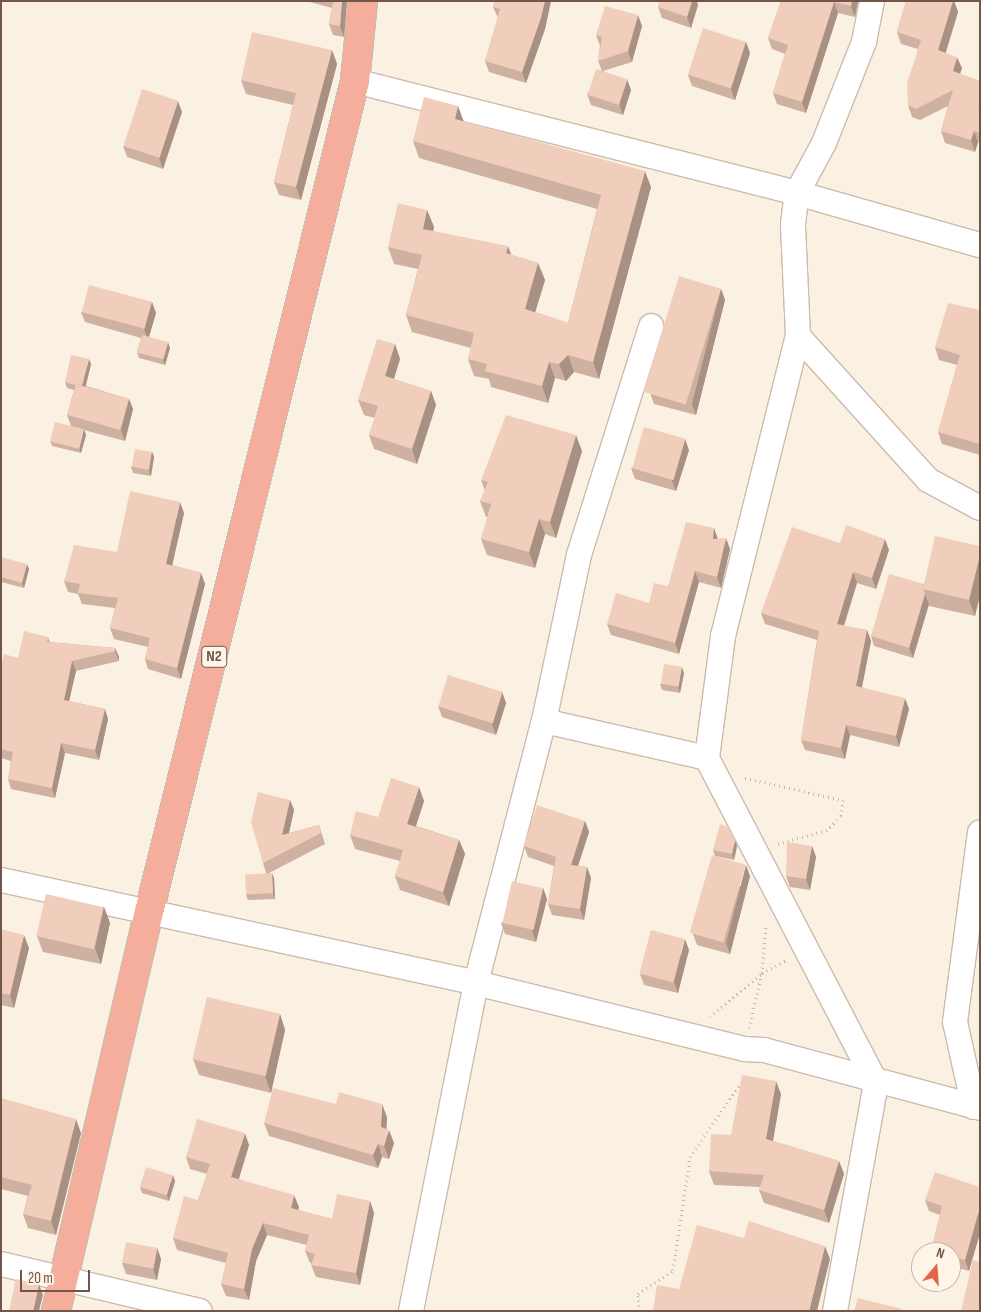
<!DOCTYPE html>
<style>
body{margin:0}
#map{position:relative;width:981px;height:1312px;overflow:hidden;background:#fbf1e3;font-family:"Sofia Sans Condensed",sans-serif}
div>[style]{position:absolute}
.path>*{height:3px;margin-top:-1.5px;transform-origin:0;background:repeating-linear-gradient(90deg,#d4b19e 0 1px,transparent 0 5px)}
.roads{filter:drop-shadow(1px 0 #cebaad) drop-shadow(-1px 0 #cebaad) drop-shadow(0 1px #cebaad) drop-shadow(0 -1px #cebaad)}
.street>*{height:24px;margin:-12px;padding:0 12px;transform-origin:12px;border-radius:12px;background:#fff}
.highway>*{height:28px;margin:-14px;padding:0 14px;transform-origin:14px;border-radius:14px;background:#f4ae9b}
.wall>*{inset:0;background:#ceb1a1}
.shaded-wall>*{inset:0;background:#a89083}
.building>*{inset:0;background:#f0cebb;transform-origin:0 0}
span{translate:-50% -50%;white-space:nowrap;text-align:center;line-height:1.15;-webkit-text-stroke:4px #fef5e8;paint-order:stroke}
.shield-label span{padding:1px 4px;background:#fef5e8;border:1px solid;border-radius:4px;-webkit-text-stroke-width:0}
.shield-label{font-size:16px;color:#72564a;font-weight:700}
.frame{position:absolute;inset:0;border:2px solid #72564a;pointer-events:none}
.north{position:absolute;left:911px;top:1242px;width:50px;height:50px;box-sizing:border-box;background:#fef5e8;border:1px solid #c6b5a9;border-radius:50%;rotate:18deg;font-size:14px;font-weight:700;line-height:20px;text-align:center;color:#72564a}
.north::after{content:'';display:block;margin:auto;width:18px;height:22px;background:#e2664b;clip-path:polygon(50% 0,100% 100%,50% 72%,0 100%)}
.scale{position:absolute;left:20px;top:1270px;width:70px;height:22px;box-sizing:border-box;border:2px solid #72564a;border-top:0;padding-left:6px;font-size:15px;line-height:18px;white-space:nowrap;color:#72564a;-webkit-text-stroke:4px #fef5e8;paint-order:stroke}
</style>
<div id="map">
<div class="path">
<div style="left:745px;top:778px;width:100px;rotate:12.7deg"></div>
<div style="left:843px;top:800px;width:16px;rotate:97deg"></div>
<div style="left:841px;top:816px;width:20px;rotate:135deg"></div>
<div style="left:827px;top:830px;width:52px;rotate:164.4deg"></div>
<div style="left:710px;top:1017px;width:68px;rotate:-40.2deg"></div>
<div style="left:762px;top:973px;width:48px;rotate:-85.2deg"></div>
<div style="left:749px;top:1028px;width:57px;rotate:-76.7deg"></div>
<div style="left:762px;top:973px;width:27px;rotate:-28deg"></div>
<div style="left:639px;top:1311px;width:17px;rotate:-93deg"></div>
<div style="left:638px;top:1294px;width:42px;rotate:-34.4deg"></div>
<div style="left:673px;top:1270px;width:114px;rotate:-81.4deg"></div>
<div style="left:690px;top:1157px;width:92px;rotate:-55.6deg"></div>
</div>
<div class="roads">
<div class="street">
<div style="left:355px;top:81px;width:456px;rotate:14.2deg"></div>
<div style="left:797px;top:193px;width:190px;rotate:15.9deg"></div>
<div style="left:798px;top:336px;width:194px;rotate:47.9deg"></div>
<div style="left:928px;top:480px;width:59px;rotate:28.3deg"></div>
<div style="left:544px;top:721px;width:167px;rotate:12.8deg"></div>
<div style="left:1px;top:880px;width:486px;rotate:12.2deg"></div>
<div style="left:476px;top:983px;width:276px;rotate:13.8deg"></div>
<div style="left:744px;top:1049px;width:20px;rotate:3deg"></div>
<div style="left:764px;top:1050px;width:224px;rotate:15deg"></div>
<div style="left:974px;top:1107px;width:87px;rotate:-102.6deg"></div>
<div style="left:955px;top:1022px;width:191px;rotate:-82.5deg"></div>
<div style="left:1px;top:1264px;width:204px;rotate:13.3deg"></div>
<div style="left:411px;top:1311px;width:334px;rotate:-78.8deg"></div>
<div style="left:476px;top:983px;width:271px;rotate:-75.5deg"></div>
<div style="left:544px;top:721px;width:170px;rotate:-78.1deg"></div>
<div style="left:579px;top:555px;width:240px;rotate:-72.5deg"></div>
<div style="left:835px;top:1311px;width:232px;rotate:-79.8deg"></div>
<div style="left:876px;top:1083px;width:366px;rotate:-117.5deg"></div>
<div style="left:707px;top:758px;width:123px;rotate:-82.5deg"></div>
<div style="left:723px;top:636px;width:309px;rotate:-76deg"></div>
<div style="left:798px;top:336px;width:112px;rotate:-92.6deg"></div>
<div style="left:793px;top:224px;width:31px;rotate:-83deg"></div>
<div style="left:797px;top:193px;width:57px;rotate:-61.6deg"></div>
<div style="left:824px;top:143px;width:109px;rotate:-68.4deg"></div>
<div style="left:864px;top:42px;width:42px;rotate:-79deg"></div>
</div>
<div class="highway">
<div style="left:56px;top:1311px;width:410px;rotate:-76.9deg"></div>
<div style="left:149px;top:912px;width:856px;rotate:-76.08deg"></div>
<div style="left:355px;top:81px;width:80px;rotate:-84.3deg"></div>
</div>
</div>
<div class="wall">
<div style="clip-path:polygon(306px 1px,347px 1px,344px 37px,333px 35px,329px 24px,332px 8px)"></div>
<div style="clip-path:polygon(495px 1px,551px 1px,545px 29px,526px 83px,489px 72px,485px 61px,498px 18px,493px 7px)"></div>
<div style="clip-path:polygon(781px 1px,858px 1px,855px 17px,838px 13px,806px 113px,777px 104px,773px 93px,785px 54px,772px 49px,768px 38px)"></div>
<div style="clip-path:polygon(906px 1px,954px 1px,958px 12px,945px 53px,962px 68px,960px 74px,980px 81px,980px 143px,978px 142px,975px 152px,945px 143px,941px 131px,948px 106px,920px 120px,912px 117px,908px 105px,918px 49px,901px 44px,897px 32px)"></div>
<div style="clip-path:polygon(698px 5px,691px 28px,662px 18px,658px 7px)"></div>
<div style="clip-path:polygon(642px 26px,632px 62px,603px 71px,631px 90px,623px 115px,591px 105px,587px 94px,602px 71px,598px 61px,600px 46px,596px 35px)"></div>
<div style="clip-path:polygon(746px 42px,750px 53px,735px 100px,692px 86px,688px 75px)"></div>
<div style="clip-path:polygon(332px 50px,337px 64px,301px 200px,279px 195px,274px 182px,293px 105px,246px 94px,241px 80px)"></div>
<div style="clip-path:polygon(458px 106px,464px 122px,651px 187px,599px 379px,574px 372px,566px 381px,555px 378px,548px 403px,491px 387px,489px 379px,474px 376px,468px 359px,471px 348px,412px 332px,406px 315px,418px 269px,394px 264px,388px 247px,427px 210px,434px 227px,433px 231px,538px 263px,545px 280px,535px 312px,568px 323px,597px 209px,419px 158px,413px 141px)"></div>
<div style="clip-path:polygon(182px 112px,163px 169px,127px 157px,123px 146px)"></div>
<div style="clip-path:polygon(721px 289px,725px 300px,696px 415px,654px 404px,650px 393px)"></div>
<div style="clip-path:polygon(152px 302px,156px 313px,149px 337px,170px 348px,165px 365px,139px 358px,137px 352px,141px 338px,85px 322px,81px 312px)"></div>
<div style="clip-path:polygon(980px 310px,980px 455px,942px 444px,938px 432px,957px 365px,939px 360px,935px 347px)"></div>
<div style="clip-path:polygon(395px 344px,400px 359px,394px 379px,431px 391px,436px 405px,417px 464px,374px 449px,369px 435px,375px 418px,364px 415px,358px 400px)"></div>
<div style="clip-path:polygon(91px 364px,86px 386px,129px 399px,133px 409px,125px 441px,84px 430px,86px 435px,81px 453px,52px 446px,50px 441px,71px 426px,67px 415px,74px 390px,67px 388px,65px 382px)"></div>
<div style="clip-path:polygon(689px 450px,676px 491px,635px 479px,631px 468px)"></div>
<div style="clip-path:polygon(582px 451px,556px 538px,545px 534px,535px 568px,487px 555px,481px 539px,488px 517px,486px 517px,480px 501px,485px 491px,481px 480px)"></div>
<div style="clip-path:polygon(152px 452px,154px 457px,151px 476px,133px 473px,131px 467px)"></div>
<div style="clip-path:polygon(184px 513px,172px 565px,201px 573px,205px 584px,181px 679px,148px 669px,145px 659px,148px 647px,114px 639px,110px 628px,115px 608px,82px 604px,78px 594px,68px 592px,64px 581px,117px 552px)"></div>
<div style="clip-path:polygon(714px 528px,717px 539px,730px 549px,721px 588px,699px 582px,679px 654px,611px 635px,607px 624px,649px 603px,668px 586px)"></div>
<div style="clip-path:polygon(840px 543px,889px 550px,876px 589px,857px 583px,844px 626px,867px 630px,871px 641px,862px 687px,909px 709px,899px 747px,850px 735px,845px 759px,805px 750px,801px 740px,817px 640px,765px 624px,761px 613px)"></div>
<div style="clip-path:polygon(980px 546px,975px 616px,929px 606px,929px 604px,913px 658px,874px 646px,871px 636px,924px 584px)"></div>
<div style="clip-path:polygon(1px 557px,29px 569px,24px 588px,1px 582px)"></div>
<div style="clip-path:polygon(48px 637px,50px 642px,115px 648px,119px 657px,119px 661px,76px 671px,69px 701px,105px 709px,108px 719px,99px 760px,65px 753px,55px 798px,11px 789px,8px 779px,11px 761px,1px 758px,1px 666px,18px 658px)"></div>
<div style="clip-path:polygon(684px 673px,680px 693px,662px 690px,660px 684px)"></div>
<div style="clip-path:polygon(502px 692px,506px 703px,496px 735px,442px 717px,438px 706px)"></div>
<div style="clip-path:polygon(290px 800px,294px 810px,289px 833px,319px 825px,325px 844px,269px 873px,274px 878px,275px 899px,248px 900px,246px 895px,266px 873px,263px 863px)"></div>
<div style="clip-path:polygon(424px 801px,416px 826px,459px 840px,465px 854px,449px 906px,400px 890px,395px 876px,400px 861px,355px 849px,350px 835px,378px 817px)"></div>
<div style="clip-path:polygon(585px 821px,589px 832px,578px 866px,587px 867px,591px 878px,584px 920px,552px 915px,548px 904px,554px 866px,528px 857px,524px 846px)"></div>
<div style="clip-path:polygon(735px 841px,737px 846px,734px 860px,715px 856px,713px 850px)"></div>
<div style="clip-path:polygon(812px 846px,816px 857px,810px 890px,790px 887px,786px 876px)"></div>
<div style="clip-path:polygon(750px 876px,730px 954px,697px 945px,693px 934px)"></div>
<div style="clip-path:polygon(543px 888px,547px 899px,536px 942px,505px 934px,501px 923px)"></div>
<div style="clip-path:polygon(104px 907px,110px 923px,101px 964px,43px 952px,37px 936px)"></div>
<div style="clip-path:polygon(1px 929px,29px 948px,14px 1008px,1px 1005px)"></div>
<div style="clip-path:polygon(689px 950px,678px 993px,644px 985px,640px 974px)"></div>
<div style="clip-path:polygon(280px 1014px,285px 1030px,271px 1093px,199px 1075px,193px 1059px)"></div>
<div style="clip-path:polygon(781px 1094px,773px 1141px,839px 1161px,844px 1174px,829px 1223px,764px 1203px,759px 1190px,760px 1187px,714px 1185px,709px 1171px,731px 1135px)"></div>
<div style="clip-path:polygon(1px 1098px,81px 1133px,56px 1235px,28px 1228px,23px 1214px,28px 1196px,1px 1189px)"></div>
<div style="clip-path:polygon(387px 1117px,386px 1129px,394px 1143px,389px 1159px,382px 1157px,378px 1168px,269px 1136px,264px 1123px)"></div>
<div style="clip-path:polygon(249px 1145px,239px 1179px,299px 1207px,298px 1210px,332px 1219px,370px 1201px,374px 1213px,360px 1285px,316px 1277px,311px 1265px,312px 1264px,310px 1263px,305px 1251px,307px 1245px,267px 1235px,256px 1261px,249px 1300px,226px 1296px,221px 1284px,226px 1263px,177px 1250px,173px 1238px,198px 1200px,207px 1174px,190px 1169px,186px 1157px)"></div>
<div style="clip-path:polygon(175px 1181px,169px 1201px,142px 1193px,140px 1187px)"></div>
<div style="clip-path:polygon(980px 1187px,980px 1233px,969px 1271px,951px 1266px,951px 1252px,931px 1252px,931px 1251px,940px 1215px,929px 1211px,925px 1200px)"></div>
<div style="clip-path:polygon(157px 1248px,161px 1259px,157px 1280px,126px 1274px,122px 1263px)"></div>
</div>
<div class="shaded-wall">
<div style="clip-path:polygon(342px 1px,347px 1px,344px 37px,340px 26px)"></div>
<div style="clip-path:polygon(545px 1px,551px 1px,545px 29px,526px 83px,522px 72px)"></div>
<div style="clip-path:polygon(692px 1px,697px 1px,698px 5px,691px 28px,687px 17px)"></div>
<div style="clip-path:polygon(852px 1px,858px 1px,855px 17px,851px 6px)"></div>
<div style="clip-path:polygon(953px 1px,954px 1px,958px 12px,943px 62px,938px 50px)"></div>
<div style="clip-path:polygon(834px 2px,838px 13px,806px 113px,802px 102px)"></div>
<div style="clip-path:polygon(638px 15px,642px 26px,632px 62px,628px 51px)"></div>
<div style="clip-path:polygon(746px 42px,750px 53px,735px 100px,731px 89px)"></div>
<div style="clip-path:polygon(332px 50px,337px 64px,301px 200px,296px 187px)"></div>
<div style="clip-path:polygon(957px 57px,962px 68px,957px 83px,953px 71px)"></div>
<div style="clip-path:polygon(627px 79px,631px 90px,623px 115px,619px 104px)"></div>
<div style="clip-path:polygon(178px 101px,182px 112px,163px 169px,159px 158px)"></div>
<div style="clip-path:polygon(458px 106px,464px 123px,455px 119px)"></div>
<div style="clip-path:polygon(974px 131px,978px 142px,975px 152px,971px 140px)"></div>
<div style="clip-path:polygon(645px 171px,651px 187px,599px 379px,593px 362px)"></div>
<div style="clip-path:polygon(427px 210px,434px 227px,429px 246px,423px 229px)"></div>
<div style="clip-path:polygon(508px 246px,514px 263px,506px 253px)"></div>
<div style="clip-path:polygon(538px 263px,545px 280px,531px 326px,525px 309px)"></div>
<div style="clip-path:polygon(721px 289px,725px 300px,696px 415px,692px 404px)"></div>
<div style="clip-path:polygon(152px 302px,156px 313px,148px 340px,144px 329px)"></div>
<div style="clip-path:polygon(168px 342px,170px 348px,165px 365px,163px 360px)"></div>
<div style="clip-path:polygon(395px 344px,400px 359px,390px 391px,385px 376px)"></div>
<div style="clip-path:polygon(568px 355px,574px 372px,566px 381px,559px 364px)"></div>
<div style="clip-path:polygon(89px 359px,91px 364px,84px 392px,82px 387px)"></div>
<div style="clip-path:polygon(549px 362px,555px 378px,548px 403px,542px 386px)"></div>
<div style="clip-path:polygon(431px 391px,436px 405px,417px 464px,412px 449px)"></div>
<div style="clip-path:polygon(129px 399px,133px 409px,125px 441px,121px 430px)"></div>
<div style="clip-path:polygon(84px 429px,86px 435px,81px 453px,79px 448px)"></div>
<div style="clip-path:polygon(576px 435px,582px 451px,556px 538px,550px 522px)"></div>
<div style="clip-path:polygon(685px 439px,689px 450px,676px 491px,672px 481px)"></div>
<div style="clip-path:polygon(152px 452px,154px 457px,151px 476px,149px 471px)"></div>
<div style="clip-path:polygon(180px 502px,184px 513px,170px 575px,166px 564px)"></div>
<div style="clip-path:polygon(539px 519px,545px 534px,535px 568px,529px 552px)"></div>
<div style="clip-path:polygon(714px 528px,718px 539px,713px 539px)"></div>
<div style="clip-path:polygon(726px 538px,730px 549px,721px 588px,717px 577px)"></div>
<div style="clip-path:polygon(885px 539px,889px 550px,876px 589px,872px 578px)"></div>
<div style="clip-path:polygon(980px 555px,980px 596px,975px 616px,969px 600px)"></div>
<div style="clip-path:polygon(27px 564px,29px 569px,24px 588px,22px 583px)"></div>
<div style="clip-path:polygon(695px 571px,699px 582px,679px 654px,675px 643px)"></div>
<div style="clip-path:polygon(853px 572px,857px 583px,841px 635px,837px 624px)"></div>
<div style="clip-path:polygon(201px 573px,205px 584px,181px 679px,177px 668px)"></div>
<div style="clip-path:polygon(925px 594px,929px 604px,913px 658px,909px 648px)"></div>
<div style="clip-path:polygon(867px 630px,871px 641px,860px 697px,856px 686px)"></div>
<div style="clip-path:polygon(115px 648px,119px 657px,119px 661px,115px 651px)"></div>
<div style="clip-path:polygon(72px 661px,76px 671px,67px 710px,64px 700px)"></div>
<div style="clip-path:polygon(682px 667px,684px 673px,680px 693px,678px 687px)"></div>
<div style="clip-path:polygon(502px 692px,506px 703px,496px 735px,492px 724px)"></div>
<div style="clip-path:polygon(905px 698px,909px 709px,899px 747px,896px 736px)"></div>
<div style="clip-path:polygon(105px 709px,108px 719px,99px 760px,95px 750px)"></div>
<div style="clip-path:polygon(846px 725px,850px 735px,845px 759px,841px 748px)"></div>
<div style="clip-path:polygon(61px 743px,65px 753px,55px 798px,52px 788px)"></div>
<div style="clip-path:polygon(419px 787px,424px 801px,412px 838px,407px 824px)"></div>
<div style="clip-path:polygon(290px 800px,294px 810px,286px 846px,282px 835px)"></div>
<div style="clip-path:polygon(585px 821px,589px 832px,575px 875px,571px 865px)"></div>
<div style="clip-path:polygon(459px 840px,465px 854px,449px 906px,443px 892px)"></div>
<div style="clip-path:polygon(735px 841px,737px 846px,734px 860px,732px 854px)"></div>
<div style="clip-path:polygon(812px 846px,816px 857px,810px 890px,806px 879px)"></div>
<div style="clip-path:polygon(746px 865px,750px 876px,730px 954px,726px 943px)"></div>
<div style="clip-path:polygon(587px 867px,591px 878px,584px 920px,580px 909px)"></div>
<div style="clip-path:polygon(272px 873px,274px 878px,275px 899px,273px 893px)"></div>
<div style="clip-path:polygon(543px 888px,547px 899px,536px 942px,532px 931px)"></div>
<div style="clip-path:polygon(104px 907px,110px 923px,101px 964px,95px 948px)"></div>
<div style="clip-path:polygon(24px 935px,29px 948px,14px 1008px,10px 995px)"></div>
<div style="clip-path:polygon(685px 939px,689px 950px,678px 993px,674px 982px)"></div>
<div style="clip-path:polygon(280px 1014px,285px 1030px,271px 1093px,265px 1076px)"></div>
<div style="clip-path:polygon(776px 1081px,781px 1094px,771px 1152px,766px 1139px)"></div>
<div style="clip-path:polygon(382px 1104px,387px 1117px,386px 1140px,381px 1127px)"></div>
<div style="clip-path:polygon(76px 1119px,81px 1133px,56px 1235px,51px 1221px)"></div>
<div style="clip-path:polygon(389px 1130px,394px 1143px,389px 1159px,384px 1146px)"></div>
<div style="clip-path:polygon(245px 1133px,249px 1145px,236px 1188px,231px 1177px)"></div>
<div style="clip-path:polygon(378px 1144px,382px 1157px,378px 1168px,373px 1155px)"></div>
<div style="clip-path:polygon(839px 1161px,844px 1174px,829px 1223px,824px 1210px)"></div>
<div style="clip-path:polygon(173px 1175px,175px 1181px,169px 1201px,167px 1195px)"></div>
<div style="clip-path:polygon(294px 1195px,299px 1207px,295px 1220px,291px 1208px)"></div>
<div style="clip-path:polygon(370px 1201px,374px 1213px,360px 1285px,356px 1273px)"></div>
<div style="clip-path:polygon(980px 1207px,980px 1233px,969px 1271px,965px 1260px)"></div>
<div style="clip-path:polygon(263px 1223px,267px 1235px,256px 1261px,249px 1300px,244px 1289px,252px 1249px)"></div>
<div style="clip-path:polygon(825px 1246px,830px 1259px,817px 1311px,809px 1311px)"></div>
<div style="clip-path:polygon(157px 1248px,161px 1259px,157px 1280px,153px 1269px)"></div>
<div style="clip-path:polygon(39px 1284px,43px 1295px,39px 1311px,33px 1311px)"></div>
</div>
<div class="building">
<div style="clip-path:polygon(333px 1px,342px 1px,340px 26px,329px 24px)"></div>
<div style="clip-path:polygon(495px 1px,545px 1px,541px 18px,522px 72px,485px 61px,500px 9px,493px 7px)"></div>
<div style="clip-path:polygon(659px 1px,692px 1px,687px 17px,658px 7px)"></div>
<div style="clip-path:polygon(781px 1px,852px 1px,851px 6px,834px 2px,802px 102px,773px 93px,788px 45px,768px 38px)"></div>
<div style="clip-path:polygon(906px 1px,953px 1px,938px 50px,957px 57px,953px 71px,980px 81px,980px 102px,978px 106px,980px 107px,980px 133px,974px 131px,971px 140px,941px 131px,953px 90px,916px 109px,908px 105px,907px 83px,921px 40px,897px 32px)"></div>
<div style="clip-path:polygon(605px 6px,638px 15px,628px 51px,598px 61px,602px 37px,596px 35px)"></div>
<div style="left:703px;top:28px;width:45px;height:49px;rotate:18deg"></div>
<div style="clip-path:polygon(252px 32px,332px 50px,296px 187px,274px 182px,296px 93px,241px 80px)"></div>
<div style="left:596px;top:69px;width:33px;height:27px;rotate:18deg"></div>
<div style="left:142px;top:89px;width:38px;height:60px;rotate:18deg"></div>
<div style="clip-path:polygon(424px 97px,458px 106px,455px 119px,645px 171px,593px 362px,568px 355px,559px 364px,549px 362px,542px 386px,485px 371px,487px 364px,468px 359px,474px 333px,406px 315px,422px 255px,388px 247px,398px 203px,427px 210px,423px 229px,508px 246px,506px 253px,538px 263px,525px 309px,568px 323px,601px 195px,413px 141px)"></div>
<div style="left:679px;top:276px;width:44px;height:121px;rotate:17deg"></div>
<div style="left:89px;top:285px;width:65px;height:28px;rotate:15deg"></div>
<div style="clip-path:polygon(948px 303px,980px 310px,980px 444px,938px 432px,960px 355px,935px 347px)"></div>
<div style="left:142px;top:335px;width:27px;height:18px;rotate:15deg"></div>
<div style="clip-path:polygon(377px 339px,395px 344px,385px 376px,431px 391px,412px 449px,369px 435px,378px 406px,358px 400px)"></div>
<div style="clip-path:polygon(71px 355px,89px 359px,82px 385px,76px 384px,75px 385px,65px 382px)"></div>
<div style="left:76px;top:384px;width:55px;height:32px;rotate:16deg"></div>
<div style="clip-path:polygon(506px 415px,576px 435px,550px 522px,539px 519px,529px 552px,481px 539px,491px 504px,480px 501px,488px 482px,481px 480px)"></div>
<div style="left:55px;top:422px;width:30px;height:20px;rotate:14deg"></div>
<div style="left:644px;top:427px;width:43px;height:43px;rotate:16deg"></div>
<div style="left:135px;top:449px;width:17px;height:18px;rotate:10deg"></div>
<div style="clip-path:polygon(130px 491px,180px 502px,166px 564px,201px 573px,177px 668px,145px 659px,150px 638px,110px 628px,118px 598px,78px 593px,80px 584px,64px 581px,74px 545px,117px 552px)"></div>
<div style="clip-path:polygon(686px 522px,714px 528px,713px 539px,726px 538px,717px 577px,695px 571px,675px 643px,607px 624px,616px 593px,649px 603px,654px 583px,668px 586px)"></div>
<div style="clip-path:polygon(846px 525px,885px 539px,872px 578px,853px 572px,837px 624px,867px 630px,856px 686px,905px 698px,896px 736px,846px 725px,841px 748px,801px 740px,819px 631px,761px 613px,792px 527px,840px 543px)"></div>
<div style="clip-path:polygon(935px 536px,980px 546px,980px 555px,969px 600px,923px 589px)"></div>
<div style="clip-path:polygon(1px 557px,27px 564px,22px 583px,1px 577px)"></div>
<div style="clip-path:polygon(889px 574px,924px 584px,923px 589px,925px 594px,909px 648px,871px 636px)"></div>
<div style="clip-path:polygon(24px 631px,48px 637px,47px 642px,115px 648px,115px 651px,72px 661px,64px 700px,105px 709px,95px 750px,61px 743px,52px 788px,8px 779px,13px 752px,1px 749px,1px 666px,4px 654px,18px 658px)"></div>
<div style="left:664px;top:664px;width:18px;height:20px;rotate:9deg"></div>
<div style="left:448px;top:675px;width:57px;height:33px;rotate:17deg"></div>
<div style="clip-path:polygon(391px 778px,419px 787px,407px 824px,459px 840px,443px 892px,395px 876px,403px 850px,350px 835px,356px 811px,378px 817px)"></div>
<div style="clip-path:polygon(258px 792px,290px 800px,282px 835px,319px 825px,321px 833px,263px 863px,251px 822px)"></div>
<div style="clip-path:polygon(537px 805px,585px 821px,571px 865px,587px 867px,580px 909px,548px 904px,556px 857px,524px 846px)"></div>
<div style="clip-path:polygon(720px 824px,728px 827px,735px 841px,732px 854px,713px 850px)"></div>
<div style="clip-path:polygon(787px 842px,812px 846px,806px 879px,786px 876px)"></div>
<div style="left:712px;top:855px;width:35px;height:81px;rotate:16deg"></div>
<div style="left:272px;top:873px;width:20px;height:27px;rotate:87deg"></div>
<div style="left:512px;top:881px;width:32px;height:43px;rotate:13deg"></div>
<div style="left:46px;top:894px;width:59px;height:43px;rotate:13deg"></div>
<div style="clip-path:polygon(1px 929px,24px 935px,10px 995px,1px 993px)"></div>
<div style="left:651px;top:930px;width:35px;height:45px;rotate:15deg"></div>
<div style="left:207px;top:997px;width:75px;height:64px;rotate:13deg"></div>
<div style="clip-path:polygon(742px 1075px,776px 1081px,766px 1139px,839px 1161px,824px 1210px,759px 1190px,764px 1175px,709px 1171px,711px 1134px,731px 1135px)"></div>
<div style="clip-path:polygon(273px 1088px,336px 1104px,339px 1092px,382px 1104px,381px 1127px,389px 1130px,384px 1146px,378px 1144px,373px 1155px,264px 1123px)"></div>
<div style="clip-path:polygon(1px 1098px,76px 1119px,51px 1221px,23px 1214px,32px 1185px,1px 1177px)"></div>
<div style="clip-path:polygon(197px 1119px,245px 1133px,231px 1177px,294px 1195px,291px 1208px,332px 1219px,337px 1194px,370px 1201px,356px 1273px,311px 1265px,315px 1254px,305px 1251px,309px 1235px,263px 1223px,252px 1249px,244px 1289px,221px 1284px,228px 1253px,173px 1238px,184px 1196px,198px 1200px,210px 1164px,186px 1157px)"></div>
<div style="left:146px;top:1167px;width:28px;height:21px;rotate:17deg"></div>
<div style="clip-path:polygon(935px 1172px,980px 1187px,980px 1207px,965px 1260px,951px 1256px,951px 1252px,935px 1252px,931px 1251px,942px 1206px,925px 1200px)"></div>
<div style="clip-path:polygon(749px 1221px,825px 1246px,809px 1311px,653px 1311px,657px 1285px,679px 1289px,697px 1225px,744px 1238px)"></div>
<div style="left:126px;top:1242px;width:32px;height:21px;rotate:11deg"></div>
<div style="clip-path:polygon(973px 1260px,980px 1262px,980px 1311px,961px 1311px)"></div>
<div style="clip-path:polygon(16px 1279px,39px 1284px,33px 1311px,9px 1311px)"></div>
<div style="clip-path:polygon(858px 1298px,902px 1309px,901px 1311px,854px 1311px)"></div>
</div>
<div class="shield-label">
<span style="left:214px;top:657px">N2</span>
</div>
<div class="frame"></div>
<div class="north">N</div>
<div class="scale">20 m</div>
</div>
